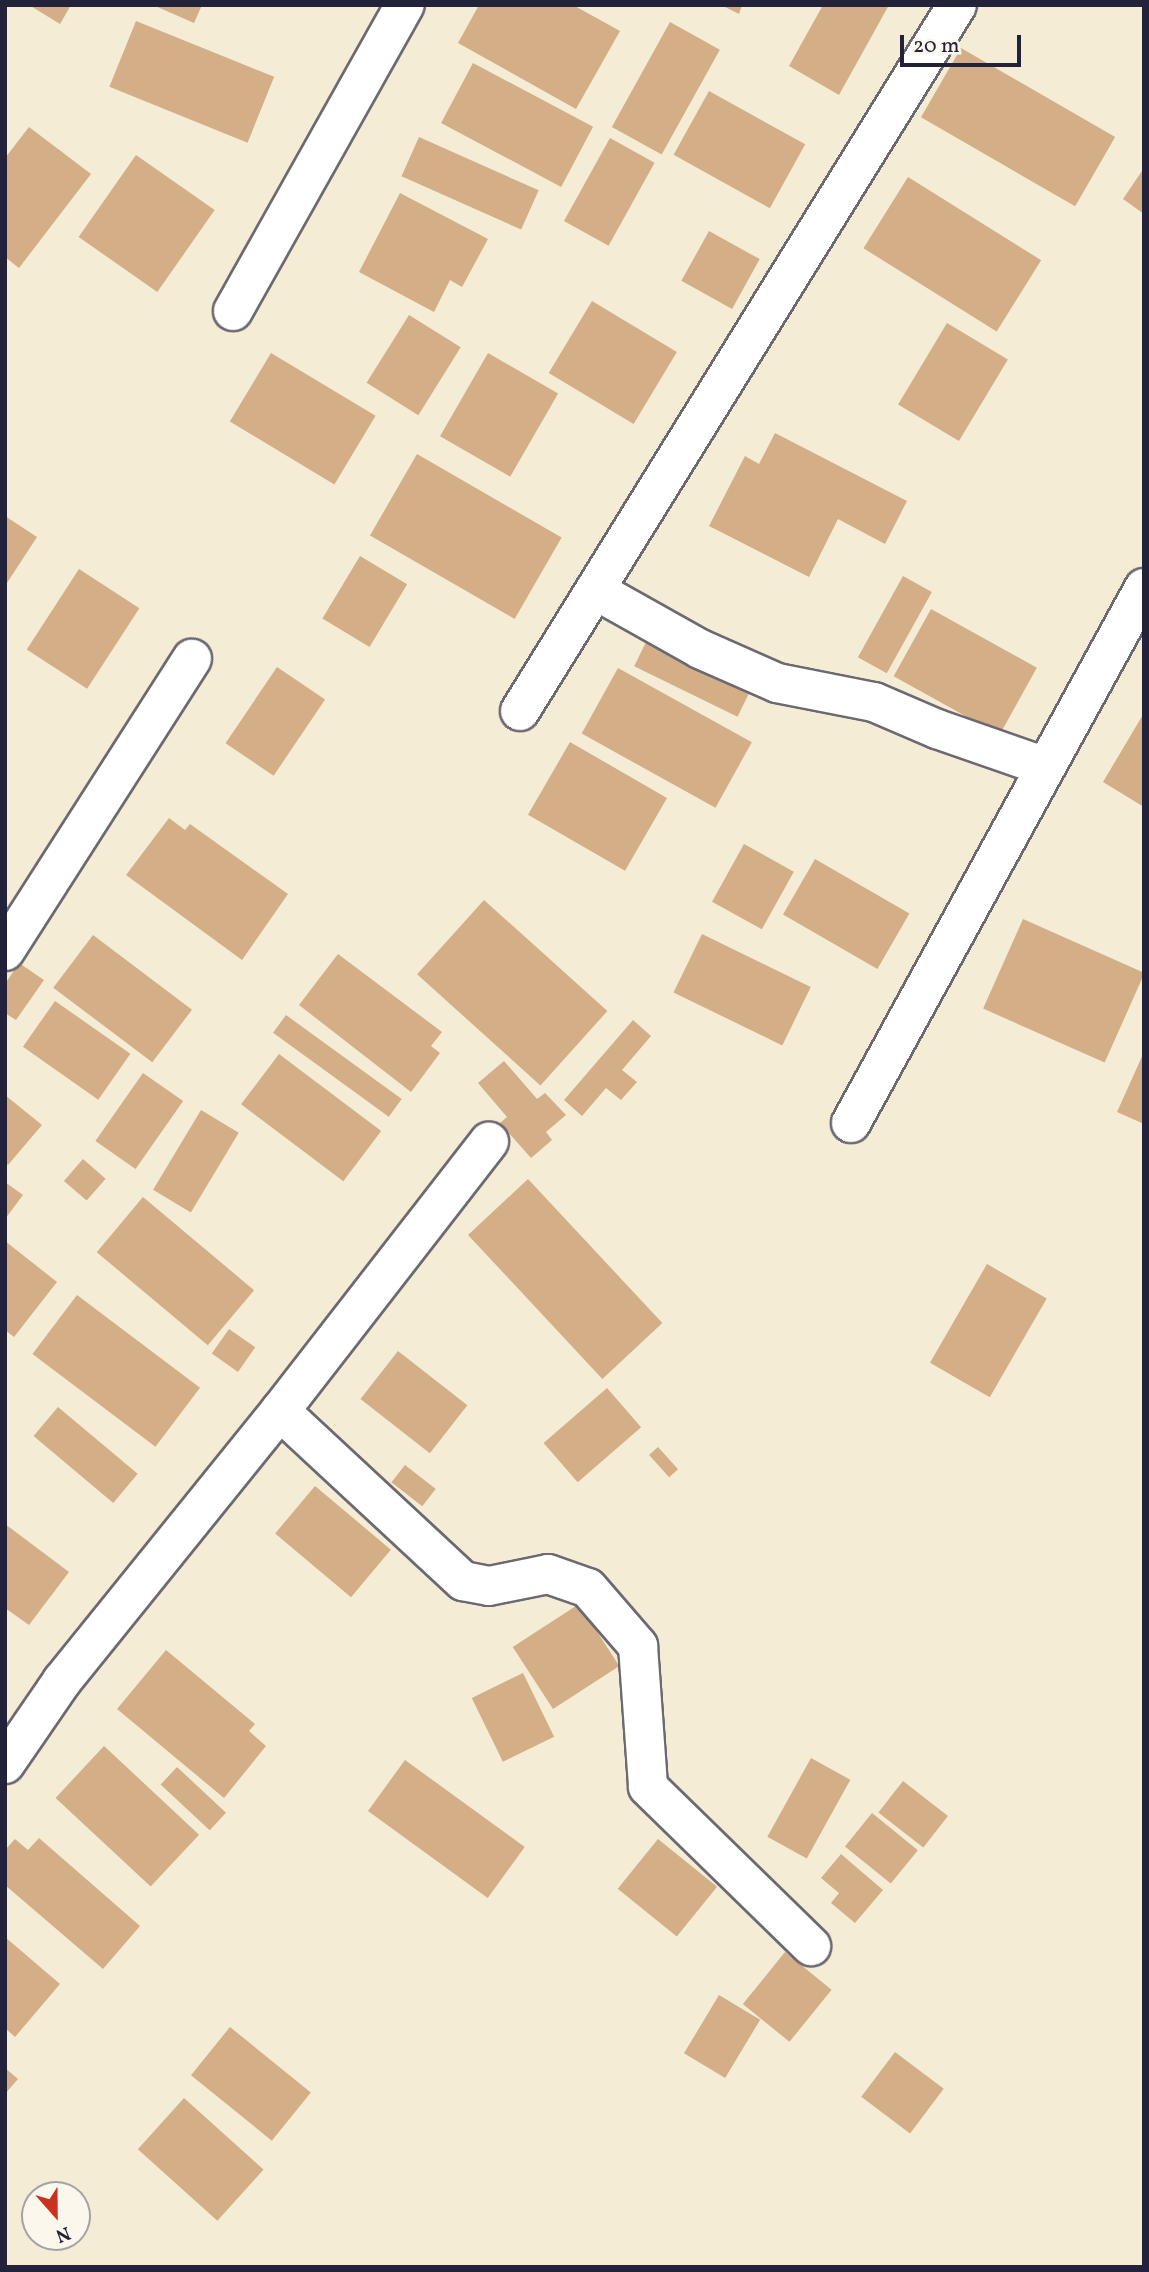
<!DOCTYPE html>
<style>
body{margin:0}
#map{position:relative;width:1149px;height:2272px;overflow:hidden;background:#f5ecd6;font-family:Vollkorn,serif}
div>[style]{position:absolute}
.building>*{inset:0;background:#d3ae86;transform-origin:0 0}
.roads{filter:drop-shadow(2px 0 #6c6971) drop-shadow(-2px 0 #6c6971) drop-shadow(0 2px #6c6971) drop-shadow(0 -2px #6c6971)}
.minor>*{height:38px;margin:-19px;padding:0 19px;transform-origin:19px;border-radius:19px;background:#fff}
span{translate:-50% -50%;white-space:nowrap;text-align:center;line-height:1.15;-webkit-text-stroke:5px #fbf7ec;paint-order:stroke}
.frame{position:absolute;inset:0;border:7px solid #22223b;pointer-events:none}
.north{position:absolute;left:21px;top:2181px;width:70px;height:70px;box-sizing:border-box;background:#fbf7ec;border:2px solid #a4a2a5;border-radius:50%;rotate:159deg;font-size:19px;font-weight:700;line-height:28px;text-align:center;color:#22223b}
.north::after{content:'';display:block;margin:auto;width:24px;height:32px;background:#c8321e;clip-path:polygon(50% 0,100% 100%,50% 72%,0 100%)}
.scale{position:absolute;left:900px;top:35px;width:121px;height:32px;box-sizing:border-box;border:4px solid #22223b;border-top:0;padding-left:9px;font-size:21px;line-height:24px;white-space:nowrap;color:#22223b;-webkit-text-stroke:5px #fbf7ec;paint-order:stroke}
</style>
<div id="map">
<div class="building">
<div style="clip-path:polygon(29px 5px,71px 5px,60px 24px)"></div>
<div style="clip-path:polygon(153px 5px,202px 5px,194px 23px)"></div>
<div style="clip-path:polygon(479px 5px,573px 5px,620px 31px,576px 109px,458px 43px)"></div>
<div style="clip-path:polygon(721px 5px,742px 5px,739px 14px)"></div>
<div style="clip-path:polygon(823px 5px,889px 5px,839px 95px,789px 66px)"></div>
<div style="left:136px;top:21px;width:149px;height:71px;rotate:22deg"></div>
<div style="left:670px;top:22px;width:57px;height:120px;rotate:29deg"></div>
<div style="left:961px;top:48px;width:178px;height:80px;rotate:30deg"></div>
<div style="left:473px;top:63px;width:136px;height:68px;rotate:28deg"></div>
<div style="left:709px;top:91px;width:110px;height:73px;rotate:29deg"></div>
<div style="clip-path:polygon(29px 127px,91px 174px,19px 268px,5px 257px,5px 158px)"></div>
<div style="left:419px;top:137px;width:131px;height:43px;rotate:24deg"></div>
<div style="left:610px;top:138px;width:51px;height:95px;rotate:29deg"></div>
<div style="left:136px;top:155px;width:96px;height:100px;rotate:35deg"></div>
<div style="clip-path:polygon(1144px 168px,1144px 214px,1123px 199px)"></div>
<div style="left:908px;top:177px;width:157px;height:84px;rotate:32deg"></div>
<div style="clip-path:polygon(400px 193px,488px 239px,462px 287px,450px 280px,434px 312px,359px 272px)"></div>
<div style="left:709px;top:231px;width:58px;height:57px;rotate:29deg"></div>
<div style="left:592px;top:301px;width:99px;height:84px;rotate:31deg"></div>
<div style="left:409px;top:315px;width:61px;height:80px;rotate:32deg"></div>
<div style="left:947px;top:323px;width:71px;height:95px;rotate:31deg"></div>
<div style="left:271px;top:353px;width:122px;height:80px;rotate:31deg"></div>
<div style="left:488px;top:353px;width:81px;height:96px;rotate:30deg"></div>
<div style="clip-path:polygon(775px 433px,907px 501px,885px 544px,838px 519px,809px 577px,709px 526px,745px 456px,759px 464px)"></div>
<div style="left:417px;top:454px;width:167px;height:94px;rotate:30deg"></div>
<div style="clip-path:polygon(5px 516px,37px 537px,5px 586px)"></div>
<div style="left:360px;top:556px;width:55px;height:73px;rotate:31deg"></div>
<div style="left:79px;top:569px;width:72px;height:96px;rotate:33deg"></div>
<div style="left:903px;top:576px;width:33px;height:93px;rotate:29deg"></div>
<div style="left:931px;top:609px;width:121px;height:77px;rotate:29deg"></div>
<div style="left:646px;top:642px;width:115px;height:27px;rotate:26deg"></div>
<div style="left:277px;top:667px;width:58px;height:92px;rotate:34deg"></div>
<div style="left:618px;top:668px;width:153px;height:75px;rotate:29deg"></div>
<div style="clip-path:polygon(1144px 713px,1144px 807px,1103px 782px)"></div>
<div style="left:570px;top:742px;width:112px;height:84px;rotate:30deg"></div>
<div style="clip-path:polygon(169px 818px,185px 830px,190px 824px,288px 894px,242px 960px,126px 875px)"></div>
<div style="left:744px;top:844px;width:57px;height:66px;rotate:29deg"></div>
<div style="left:815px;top:859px;width:109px;height:64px;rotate:30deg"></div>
<div style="left:484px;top:900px;width:166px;height:100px;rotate:42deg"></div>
<div style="left:1023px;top:919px;width:133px;height:98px;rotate:24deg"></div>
<div style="left:702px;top:934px;width:121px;height:65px;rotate:26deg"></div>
<div style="left:93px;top:935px;width:124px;height:66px;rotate:37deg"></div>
<div style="clip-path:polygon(338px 954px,442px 1032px,431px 1046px,440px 1053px,411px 1092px,299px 1005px)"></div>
<div style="clip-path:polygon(19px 963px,44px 980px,16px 1020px,5px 1013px,5px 984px)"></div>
<div style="left:55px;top:1001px;width:92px;height:56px;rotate:35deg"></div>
<div style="left:286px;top:1015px;width:143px;height:22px;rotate:36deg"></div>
<div style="clip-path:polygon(633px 1020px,651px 1036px,622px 1070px,637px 1082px,621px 1100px,606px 1088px,582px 1116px,564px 1100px)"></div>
<div style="clip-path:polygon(1144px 1052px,1144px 1124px,1117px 1112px)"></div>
<div style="left:279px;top:1054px;width:128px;height:63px;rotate:37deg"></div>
<div style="clip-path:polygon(504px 1061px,537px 1099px,545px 1093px,566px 1115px,546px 1132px,552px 1140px,531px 1158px,500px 1123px,507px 1117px,478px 1083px)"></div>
<div style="left:143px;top:1073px;width:49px;height:83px;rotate:35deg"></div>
<div style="clip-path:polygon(5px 1095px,42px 1125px,8px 1165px,5px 1162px)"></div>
<div style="left:201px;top:1110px;width:44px;height:93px;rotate:31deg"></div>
<div style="left:83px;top:1159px;width:30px;height:29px;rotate:41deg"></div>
<div style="left:528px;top:1179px;width:197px;height:82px;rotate:47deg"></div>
<div style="clip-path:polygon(5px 1182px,23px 1195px,5px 1219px)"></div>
<div style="left:143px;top:1197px;width:145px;height:72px;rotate:40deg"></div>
<div style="clip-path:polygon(5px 1241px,57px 1282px,14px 1337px,5px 1330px)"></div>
<div style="left:987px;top:1264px;width:69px;height:114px;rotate:30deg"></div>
<div style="left:77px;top:1295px;width:154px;height:74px;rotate:37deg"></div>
<div style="left:229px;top:1329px;width:32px;height:30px;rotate:35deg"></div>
<div style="left:398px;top:1351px;width:88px;height:61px;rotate:38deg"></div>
<div style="left:607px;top:1388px;width:52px;height:84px;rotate:49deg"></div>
<div style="left:58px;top:1407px;width:104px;height:38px;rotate:40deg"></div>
<div style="left:658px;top:1447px;width:30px;height:12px;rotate:48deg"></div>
<div style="left:405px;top:1465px;width:39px;height:22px;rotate:38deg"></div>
<div style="left:315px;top:1486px;width:99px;height:62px;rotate:40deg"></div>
<div style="clip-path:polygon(5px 1524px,69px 1572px,29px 1625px,5px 1608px)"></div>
<div style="left:579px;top:1604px;width:74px;height:79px;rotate:57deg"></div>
<div style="clip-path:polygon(166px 1650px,255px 1724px,249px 1731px,266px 1746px,224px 1798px,117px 1709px)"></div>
<div style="left:523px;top:1673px;width:71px;height:57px;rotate:64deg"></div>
<div style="left:104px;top:1746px;width:130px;height:71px;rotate:43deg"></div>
<div style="left:811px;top:1758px;width:45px;height:90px;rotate:29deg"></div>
<div style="left:405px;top:1760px;width:148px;height:63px;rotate:36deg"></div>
<div style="left:177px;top:1767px;width:67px;height:24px;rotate:43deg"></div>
<div style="left:903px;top:1781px;width:57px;height:40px;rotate:38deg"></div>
<div style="left:872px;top:1813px;width:59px;height:43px;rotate:39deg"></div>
<div style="clip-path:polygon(39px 1838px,140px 1926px,103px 1969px,5px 1885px,5px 1850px,15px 1839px,28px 1850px)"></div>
<div style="left:658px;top:1839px;width:76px;height:64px;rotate:39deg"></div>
<div style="clip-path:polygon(841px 1854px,883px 1890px,855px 1923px,831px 1903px,839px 1893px,821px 1878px)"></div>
<div style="clip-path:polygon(5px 1937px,60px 1984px,15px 2037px,5px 2028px)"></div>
<div style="left:785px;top:1952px;width:60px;height:67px;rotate:39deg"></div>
<div style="left:719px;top:1995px;width:48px;height:68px;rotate:31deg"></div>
<div style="left:230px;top:2027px;width:104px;height:62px;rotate:39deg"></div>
<div style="left:895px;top:2052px;width:61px;height:56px;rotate:37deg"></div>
<div style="clip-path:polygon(5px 2068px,18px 2079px,5px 2094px)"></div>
<div style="left:184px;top:2098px;width:107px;height:69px;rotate:42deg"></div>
</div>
<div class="roads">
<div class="minor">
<div style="left:233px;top:311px;width:351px;rotate:-60.7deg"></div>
<div style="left:595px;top:590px;width:120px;rotate:29.3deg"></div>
<div style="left:700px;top:649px;width:84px;rotate:23.8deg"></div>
<div style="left:777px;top:683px;width:99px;rotate:11.1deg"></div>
<div style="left:874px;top:702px;width:69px;rotate:23.2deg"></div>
<div style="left:937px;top:729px;width:115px;rotate:19.2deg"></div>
<div style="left:520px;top:711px;width:830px;rotate:-58.24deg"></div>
<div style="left:5px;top:951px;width:347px;rotate:-57.4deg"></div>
<div style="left:851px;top:1123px;width:610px;rotate:-61.29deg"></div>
<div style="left:280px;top:1411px;width:250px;rotate:42.9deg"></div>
<div style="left:463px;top:1581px;width:26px;rotate:11deg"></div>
<div style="left:489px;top:1586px;width:60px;rotate:-11.5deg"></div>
<div style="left:548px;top:1574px;width:42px;rotate:19.3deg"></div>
<div style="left:588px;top:1588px;width:77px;rotate:49.2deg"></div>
<div style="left:638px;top:1646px;width:141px;rotate:85.9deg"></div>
<div style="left:648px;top:1787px;width:228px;rotate:44.3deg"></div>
<div style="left:5px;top:1764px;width:101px;rotate:-55.5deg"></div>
<div style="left:62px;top:1681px;width:347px;rotate:-51.1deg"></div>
<div style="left:280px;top:1411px;width:341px;rotate:-52.2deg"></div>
</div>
</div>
<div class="frame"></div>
<div class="north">N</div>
<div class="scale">20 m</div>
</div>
